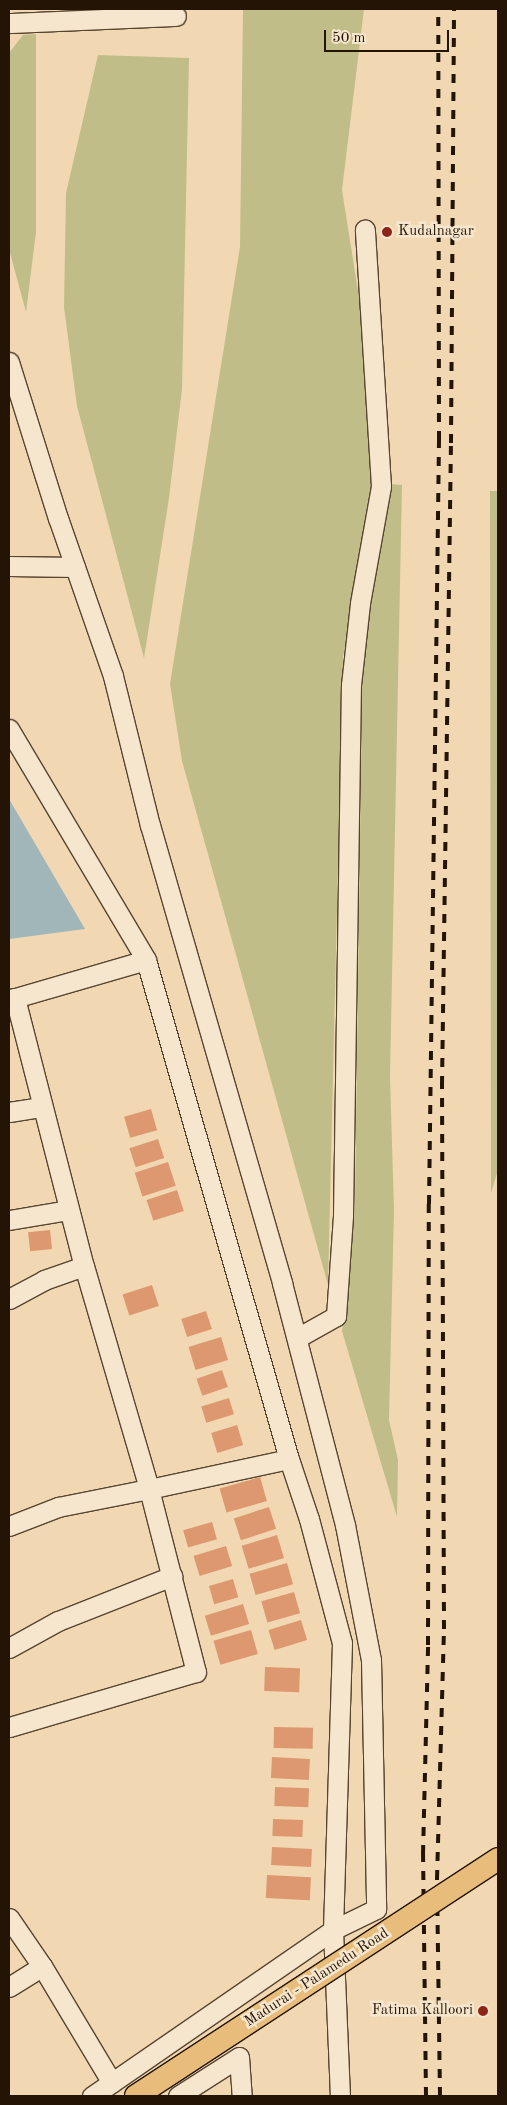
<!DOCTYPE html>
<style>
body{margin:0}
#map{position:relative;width:507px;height:2105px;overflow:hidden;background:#f1d8b3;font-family:"Old Standard TT",serif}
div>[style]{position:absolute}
.green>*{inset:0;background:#c0bd89}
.water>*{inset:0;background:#a1b6b9}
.building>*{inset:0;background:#dd986f;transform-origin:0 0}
.roads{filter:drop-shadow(1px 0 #574530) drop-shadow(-1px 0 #574530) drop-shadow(0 1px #574530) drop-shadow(0 -1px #574530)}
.minor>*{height:19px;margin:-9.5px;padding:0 9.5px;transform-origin:9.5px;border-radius:9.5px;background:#f6e6ce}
.rail>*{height:4px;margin-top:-2px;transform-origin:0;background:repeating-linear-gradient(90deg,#241405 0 9px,transparent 0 18px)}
.bridges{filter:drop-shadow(1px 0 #241405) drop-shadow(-1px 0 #241405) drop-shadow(0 1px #241405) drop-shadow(0 -1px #241405)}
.major-bridge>*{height:22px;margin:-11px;padding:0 11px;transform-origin:11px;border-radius:11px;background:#e8bc7a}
.dots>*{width:14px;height:14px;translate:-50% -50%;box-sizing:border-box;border:2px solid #f6e6ce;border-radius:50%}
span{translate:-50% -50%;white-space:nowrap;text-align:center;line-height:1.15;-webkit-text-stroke:5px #f6e6ce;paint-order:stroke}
.poi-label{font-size:15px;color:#241405}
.left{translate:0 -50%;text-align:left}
.right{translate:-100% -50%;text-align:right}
.street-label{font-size:15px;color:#241405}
.frame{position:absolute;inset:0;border:10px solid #241405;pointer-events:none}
.scale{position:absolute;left:324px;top:30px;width:125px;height:22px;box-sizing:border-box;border:2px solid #241405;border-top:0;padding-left:6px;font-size:15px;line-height:18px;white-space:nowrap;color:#241405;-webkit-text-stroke:4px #f6e6ce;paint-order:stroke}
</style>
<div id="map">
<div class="green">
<div style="clip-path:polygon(243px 9px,364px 9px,342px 190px,367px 348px,374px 497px,343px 657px,328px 1285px,182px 761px,170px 684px,240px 247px)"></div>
<div style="clip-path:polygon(36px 34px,36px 232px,26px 312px,9px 249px,9px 53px,23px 35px)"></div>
<div style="clip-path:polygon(98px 55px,189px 58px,182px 389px,169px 498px,144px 658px,77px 406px,64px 307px,66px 193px)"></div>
<div style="clip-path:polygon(391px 484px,402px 485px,390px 1076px,394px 1210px,389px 1420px,398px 1460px,397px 1517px,342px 1331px,355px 1205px,362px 688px,370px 598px)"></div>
<div style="clip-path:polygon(490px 491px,498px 491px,498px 1170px,491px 1193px)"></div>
</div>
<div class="water">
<div style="clip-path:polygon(9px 799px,85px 929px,9px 939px)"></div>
</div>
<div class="building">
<div style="left:151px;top:1109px;width:22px;height:28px;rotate:74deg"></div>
<div style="left:158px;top:1139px;width:20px;height:30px;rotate:72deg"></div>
<div style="left:168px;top:1162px;width:25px;height:35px;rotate:72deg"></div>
<div style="left:177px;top:1190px;width:22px;height:32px;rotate:72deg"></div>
<div style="left:50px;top:1230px;width:19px;height:22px;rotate:84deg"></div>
<div style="left:152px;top:1285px;width:22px;height:31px;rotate:72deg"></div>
<div style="left:206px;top:1311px;width:19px;height:26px;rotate:72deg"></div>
<div style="left:221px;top:1337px;width:24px;height:34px;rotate:73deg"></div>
<div style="left:222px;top:1370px;width:18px;height:27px;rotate:71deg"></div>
<div style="left:229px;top:1398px;width:17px;height:29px;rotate:73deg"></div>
<div style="left:237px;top:1425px;width:21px;height:27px;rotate:73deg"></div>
<div style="left:260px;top:1477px;width:25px;height:42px;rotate:74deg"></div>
<div style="left:269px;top:1507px;width:23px;height:37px;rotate:72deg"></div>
<div style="left:212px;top:1522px;width:18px;height:30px;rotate:74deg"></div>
<div style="left:277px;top:1535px;width:24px;height:37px;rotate:73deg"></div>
<div style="left:226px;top:1546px;width:21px;height:34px;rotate:73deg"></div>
<div style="left:287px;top:1563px;width:22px;height:39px;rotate:74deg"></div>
<div style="left:233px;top:1579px;width:19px;height:25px;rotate:74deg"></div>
<div style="left:294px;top:1592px;width:22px;height:34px;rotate:74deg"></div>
<div style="left:243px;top:1604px;width:21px;height:40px;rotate:73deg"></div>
<div style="left:301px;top:1620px;width:21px;height:34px;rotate:73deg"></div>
<div style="left:251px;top:1630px;width:25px;height:39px;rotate:74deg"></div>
<div style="left:265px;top:1667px;width:35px;height:24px;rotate:2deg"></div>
<div style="left:274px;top:1727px;width:39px;height:21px;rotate:1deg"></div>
<div style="left:272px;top:1757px;width:38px;height:21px;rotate:3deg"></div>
<div style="left:275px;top:1787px;width:34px;height:19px;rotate:2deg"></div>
<div style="left:273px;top:1819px;width:30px;height:17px;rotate:2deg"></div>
<div style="left:272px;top:1847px;width:40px;height:18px;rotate:3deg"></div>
<div style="left:267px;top:1875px;width:44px;height:23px;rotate:3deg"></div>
</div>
<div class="roads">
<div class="minor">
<div style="left:9px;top:23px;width:167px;rotate:-2.4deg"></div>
<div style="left:9px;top:362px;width:164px;rotate:72.6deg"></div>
<div style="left:58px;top:518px;width:167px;rotate:70.8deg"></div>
<div style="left:113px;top:676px;width:154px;rotate:76.1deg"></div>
<div style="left:150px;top:825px;width:477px;rotate:73.9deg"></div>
<div style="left:282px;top:1283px;width:250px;rotate:75.4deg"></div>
<div style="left:345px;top:1525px;width:137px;rotate:79.1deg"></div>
<div style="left:371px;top:1660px;width:249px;rotate:88.8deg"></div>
<div style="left:376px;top:1909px;width:48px;rotate:154deg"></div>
<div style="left:333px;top:1930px;width:293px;rotate:145.4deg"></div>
<div style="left:9px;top:566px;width:66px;rotate:0.9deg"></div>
<div style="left:9px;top:729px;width:269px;rotate:59.3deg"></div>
<div style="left:146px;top:960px;width:519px;rotate:74.01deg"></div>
<div style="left:289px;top:1459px;width:63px;rotate:71.6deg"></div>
<div style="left:309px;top:1519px;width:128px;rotate:75.1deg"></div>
<div style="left:342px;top:1643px;width:287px;rotate:91.8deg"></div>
<div style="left:333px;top:1930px;width:166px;rotate:87.6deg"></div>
<div style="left:15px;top:998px;width:136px;rotate:-16.2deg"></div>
<div style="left:9px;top:999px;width:6px;rotate:-9deg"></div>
<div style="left:15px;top:998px;width:277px;rotate:75.6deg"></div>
<div style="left:9px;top:1112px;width:33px;rotate:-9deg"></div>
<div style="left:9px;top:1220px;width:61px;rotate:-9.5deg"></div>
<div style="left:9px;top:1299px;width:40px;rotate:-28deg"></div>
<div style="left:44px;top:1280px;width:42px;rotate:-19.3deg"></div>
<div style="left:84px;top:1266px;width:232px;rotate:73.7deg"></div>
<div style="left:149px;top:1489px;width:143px;rotate:-12.1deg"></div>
<div style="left:297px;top:1338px;width:45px;rotate:-29.4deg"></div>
<div style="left:336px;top:1316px;width:101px;rotate:-86deg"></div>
<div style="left:343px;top:1215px;width:530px;rotate:-89.14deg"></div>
<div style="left:351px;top:685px;width:82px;rotate:-83.7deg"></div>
<div style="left:360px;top:603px;width:119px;rotate:-79.8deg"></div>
<div style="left:381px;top:486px;width:257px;rotate:-93.6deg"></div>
<div style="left:9px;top:1526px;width:53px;rotate:-21.2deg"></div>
<div style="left:58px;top:1507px;width:93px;rotate:-11.2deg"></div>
<div style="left:149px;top:1489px;width:189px;rotate:75.6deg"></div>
<div style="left:196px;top:1672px;width:195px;rotate:163.6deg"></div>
<div style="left:9px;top:1648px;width:56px;rotate:-28.9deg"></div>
<div style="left:58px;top:1621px;width:123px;rotate:-21.5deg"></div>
<div style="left:9px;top:1918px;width:58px;rotate:55.5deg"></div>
<div style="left:9px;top:1987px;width:39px;rotate:-32deg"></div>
<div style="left:42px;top:1966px;width:136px;rotate:59.1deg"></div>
<div style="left:178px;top:2096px;width:72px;rotate:-32.6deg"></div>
<div style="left:239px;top:2057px;width:39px;rotate:86deg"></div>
</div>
</div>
<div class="rail">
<div style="left:426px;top:2096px;width:242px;rotate:-90.7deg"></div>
<div style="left:423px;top:1854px;width:209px;rotate:-88.6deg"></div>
<div style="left:428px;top:1645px;width:441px;rotate:-89.9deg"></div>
<div style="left:429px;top:1204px;width:764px;rotate:-89.25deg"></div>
<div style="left:439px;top:440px;width:431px;rotate:-90.1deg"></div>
<div style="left:440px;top:2096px;width:217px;rotate:-90.8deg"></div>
<div style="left:437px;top:1879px;width:250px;rotate:-88.4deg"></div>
<div style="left:444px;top:1629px;width:544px;rotate:-90.21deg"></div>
<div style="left:442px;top:1085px;width:642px;rotate:-89.2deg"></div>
<div style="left:451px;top:443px;width:434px;rotate:-89.6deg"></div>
</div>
<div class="bridges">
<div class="major-bridge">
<div style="left:136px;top:2096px;width:433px;rotate:-33.2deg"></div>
</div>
</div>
<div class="dots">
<div style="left:387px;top:232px;background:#8f2418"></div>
<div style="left:483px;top:2011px;background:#8f2418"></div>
</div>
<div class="poi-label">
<span class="left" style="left:398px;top:232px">Kudalnagar</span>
<span class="right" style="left:473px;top:2011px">Fatima Kalloori</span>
</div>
<div class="street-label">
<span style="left:317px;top:1978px;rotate:-33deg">Madurai - Palamedu Road</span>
</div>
<div class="frame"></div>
<div class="scale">50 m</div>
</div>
